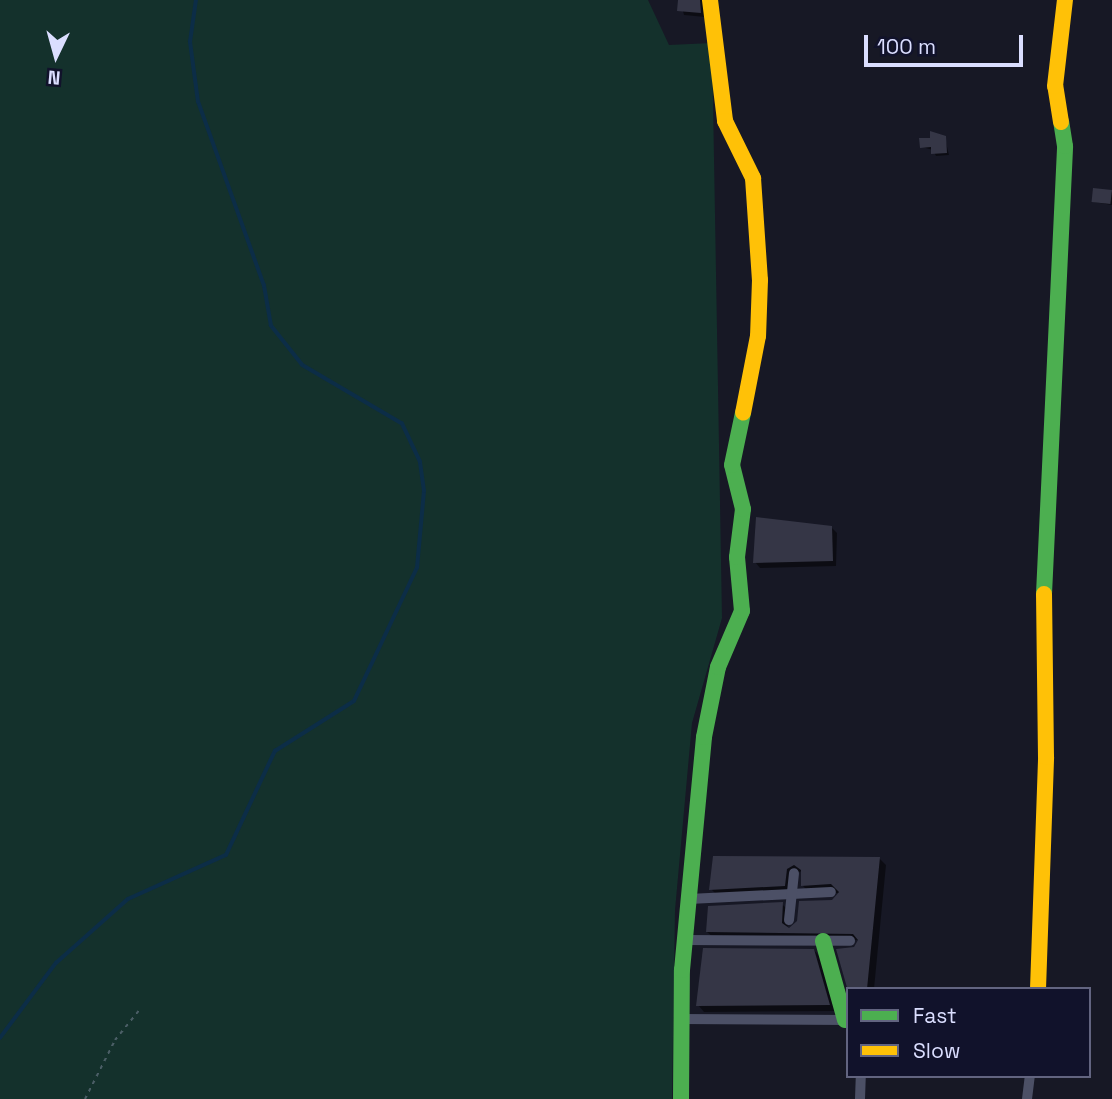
<!DOCTYPE html>
<style>
body{margin:0}
#map{position:relative;width:1112px;height:1099px;overflow:hidden;background:#171825;font-family:"Space Grotesk",sans-serif}
div>[style]{position:absolute}
.green>*{inset:0;background:#14312c}
.shadow>*{inset:0;background:#0007}
.stream>*{height:3.5px;margin:-1.75px;padding:0 1.75px;transform-origin:1.75px;border-radius:1.75px;background:#0c2d47}
.building>*{inset:0;background:#353646;transform-origin:0 0}
.path>*{height:2px;margin-top:-1px;transform-origin:0;background:repeating-linear-gradient(90deg,#4b5e66 0 3.5px,transparent 0 8.5px)}
.street>*{height:10px;margin:-5px;padding:0 5px;transform-origin:5px;border-radius:5px;background:#4c5066}
.fast>*{height:16px;margin:-8px;padding:0 8px;transform-origin:8px;border-radius:8px;background:#4caf50}
.slow>*{height:16px;margin:-8px;padding:0 8px;transform-origin:8px;border-radius:8px;background:#ffc107}
span{translate:-50% -50%;white-space:nowrap;text-align:center;line-height:1.15;-webkit-text-stroke:7px #11122b;paint-order:stroke}
.legend{position:absolute;left:846px;top:987px;width:245px;height:91px;box-sizing:border-box;background:#11122b;border:2px solid #626480;margin:0;padding:9px 12px;list-style:none;font-size:21px;color:#dbdeff}
.legend li{display:flex;align-items:center;gap:14px;height:35px}
.legend b{width:35px;border:2px solid #626480}
.north{position:absolute;left:21px;top:21px;width:70px;height:70px;-webkit-text-stroke:5px #11122b;paint-order:stroke;rotate:185deg;font-size:19px;font-weight:700;line-height:28px;text-align:center;color:#dbdeff}
.north::after{content:'';display:block;margin:auto;width:24px;height:32px;background:#dbdeff;clip-path:polygon(50% 0,100% 100%,50% 72%,0 100%)}
.scale{position:absolute;left:864px;top:35px;width:159px;height:32px;box-sizing:border-box;border:4px solid #dbdeff;border-top:0;padding-left:9px;font-size:21px;line-height:24px;white-space:nowrap;color:#dbdeff;-webkit-text-stroke:5px #11122b;paint-order:stroke}
</style>
<div id="map">
<div class="green">
<div style="clip-path:polygon(0 0,648px 0,669px 45px,712px 43px,722px 618px,692px 723px,675px 910px,672px 1099px,0 1099px)"></div>
</div>
<div class="shadow">
<div style="clip-path:polygon(680px 0,704px 0,705px 17px,684px 15px)"></div>
<div style="clip-path:polygon(945px 138px,949px 155px,936px 156px,933px 150px,922px 147px,931px 139px)"></div>
<div style="clip-path:polygon(1112px 192px,1112px 205px,1094px 202px)"></div>
<div style="clip-path:polygon(831px 527px,837px 533px,836px 566px,760px 568px,755px 562px)"></div>
<div style="clip-path:polygon(714px 858px,879px 858px,886px 865px,874px 989px,849px 989px,860px 940px,714px 938px,707px 932px,782px 904px,789px 911px,787px 931px,836px 901px,838px 893px,809px 892px,802px 885px,803px 870px,793px 876px,791px 892px,718px 896px,711px 889px)"></div>
<div style="clip-path:polygon(814px 950px,820px 957px,836px 1011px,704px 1012px,698px 1005px)"></div>
</div>
<div class="stream">
<div style="left:0;top:1038px;width:94px;rotate:-53.3deg"></div>
<div style="left:56px;top:963px;width:96px;rotate:-41.6deg"></div>
<div style="left:128px;top:899px;width:107px;rotate:-24.2deg"></div>
<div style="left:226px;top:855px;width:115px;rotate:-64.8deg"></div>
<div style="left:275px;top:751px;width:93px;rotate:-32.3deg"></div>
<div style="left:354px;top:701px;width:147px;rotate:-64.7deg"></div>
<div style="left:417px;top:568px;width:77px;rotate:-84.8deg"></div>
<div style="left:424px;top:491px;width:29px;rotate:-98deg"></div>
<div style="left:420px;top:462px;width:42px;rotate:-115.3deg"></div>
<div style="left:402px;top:424px;width:116px;rotate:-149.5deg"></div>
<div style="left:302px;top:365px;width:50px;rotate:-128.5deg"></div>
<div style="left:271px;top:326px;width:41px;rotate:-99.9deg"></div>
<div style="left:264px;top:286px;width:195px;rotate:-109.7deg"></div>
<div style="left:198px;top:102px;width:61px;rotate:-97.6deg"></div>
<div style="left:190px;top:42px;width:42px;rotate:-81.9deg"></div>
</div>
<div class="building">
<div style="clip-path:polygon(678px 0,700px 0,701px 13px,677px 11px)"></div>
<div style="clip-path:polygon(930px 131px,946px 136px,947px 153px,931px 154px,931px 147px,920px 148px,919px 138px,930px 138px)"></div>
<div style="left:1093px;top:188px;width:19px;height:14px;rotate:6deg"></div>
<div style="clip-path:polygon(756px 517px,832px 526px,833px 561px,753px 563px)"></div>
<div style="clip-path:polygon(713px 856px,880px 857px,867px 989px,848px 991px,836px 949px,854px 947px,858px 940px,853px 934px,706px 932px,708px 906px,783px 902px,782px 923px,789px 928px,797px 921px,799px 901px,832px 900px,839px 892px,831px 884px,801px 886px,801px 870px,794px 865px,787px 869px,785px 886px,709px 890px)"></div>
<div style="clip-path:polygon(703px 948px,814px 949px,830px 1005px,696px 1006px)"></div>
</div>
<div class="path">
<div style="left:85px;top:1099px;width:66px;rotate:-63deg"></div>
<div style="left:115px;top:1040px;width:41px;rotate:-50.9deg"></div>
</div>
<div class="street">
<div style="left:689px;top:899px;width:142px;rotate:-2.8deg"></div>
<div style="left:789px;top:920px;width:47px;rotate:-83.9deg"></div>
<div style="left:685px;top:940px;width:165px;rotate:0.3deg"></div>
<div style="left:680px;top:1019px;width:168px;rotate:0.3deg"></div>
<div style="left:860px;top:1099px;width:23px;rotate:-88deg"></div>
<div style="left:1027px;top:1099px;width:23px;rotate:-83deg"></div>
</div>
<div class="fast">
<div style="left:1044px;top:594px;width:448px;rotate:-87.3deg"></div>
<div style="left:1065px;top:146px;width:24px;rotate:-99deg"></div>
<div style="left:823px;top:941px;width:82px;rotate:74.4deg"></div>
<div style="left:681px;top:1099px;width:129px;rotate:-89.6deg"></div>
<div style="left:682px;top:970px;width:234px;rotate:-84.6deg"></div>
<div style="left:704px;top:737px;width:71px;rotate:-78.7deg"></div>
<div style="left:718px;top:667px;width:61px;rotate:-66.8deg"></div>
<div style="left:742px;top:611px;width:54px;rotate:-95.3deg"></div>
<div style="left:737px;top:557px;width:48px;rotate:-82.9deg"></div>
<div style="left:743px;top:509px;width:45px;rotate:-104deg"></div>
<div style="left:732px;top:465px;width:53px;rotate:-78.1deg"></div>
</div>
<div class="slow">
<div style="left:710px;top:0;width:122px;rotate:82.9deg"></div>
<div style="left:725px;top:121px;width:64px;rotate:63.8deg"></div>
<div style="left:753px;top:178px;width:102px;rotate:86.1deg"></div>
<div style="left:760px;top:280px;width:56px;rotate:92deg"></div>
<div style="left:758px;top:336px;width:78px;rotate:101deg"></div>
<div style="left:1061px;top:122px;width:36px;rotate:-99deg"></div>
<div style="left:1055px;top:86px;width:87px;rotate:-83.4deg"></div>
<div style="left:1038px;top:989px;width:232px;rotate:-88deg"></div>
<div style="left:1046px;top:757px;width:163px;rotate:-90.7deg"></div>
</div>
<ul class="legend">
<li><b style="height:9px;background:#4caf50"></b>Fast</li>
<li><b style="height:9px;background:#ffc107"></b>Slow</li>
</ul>
<div class="north">N</div>
<div class="scale">100 m</div>
</div>
